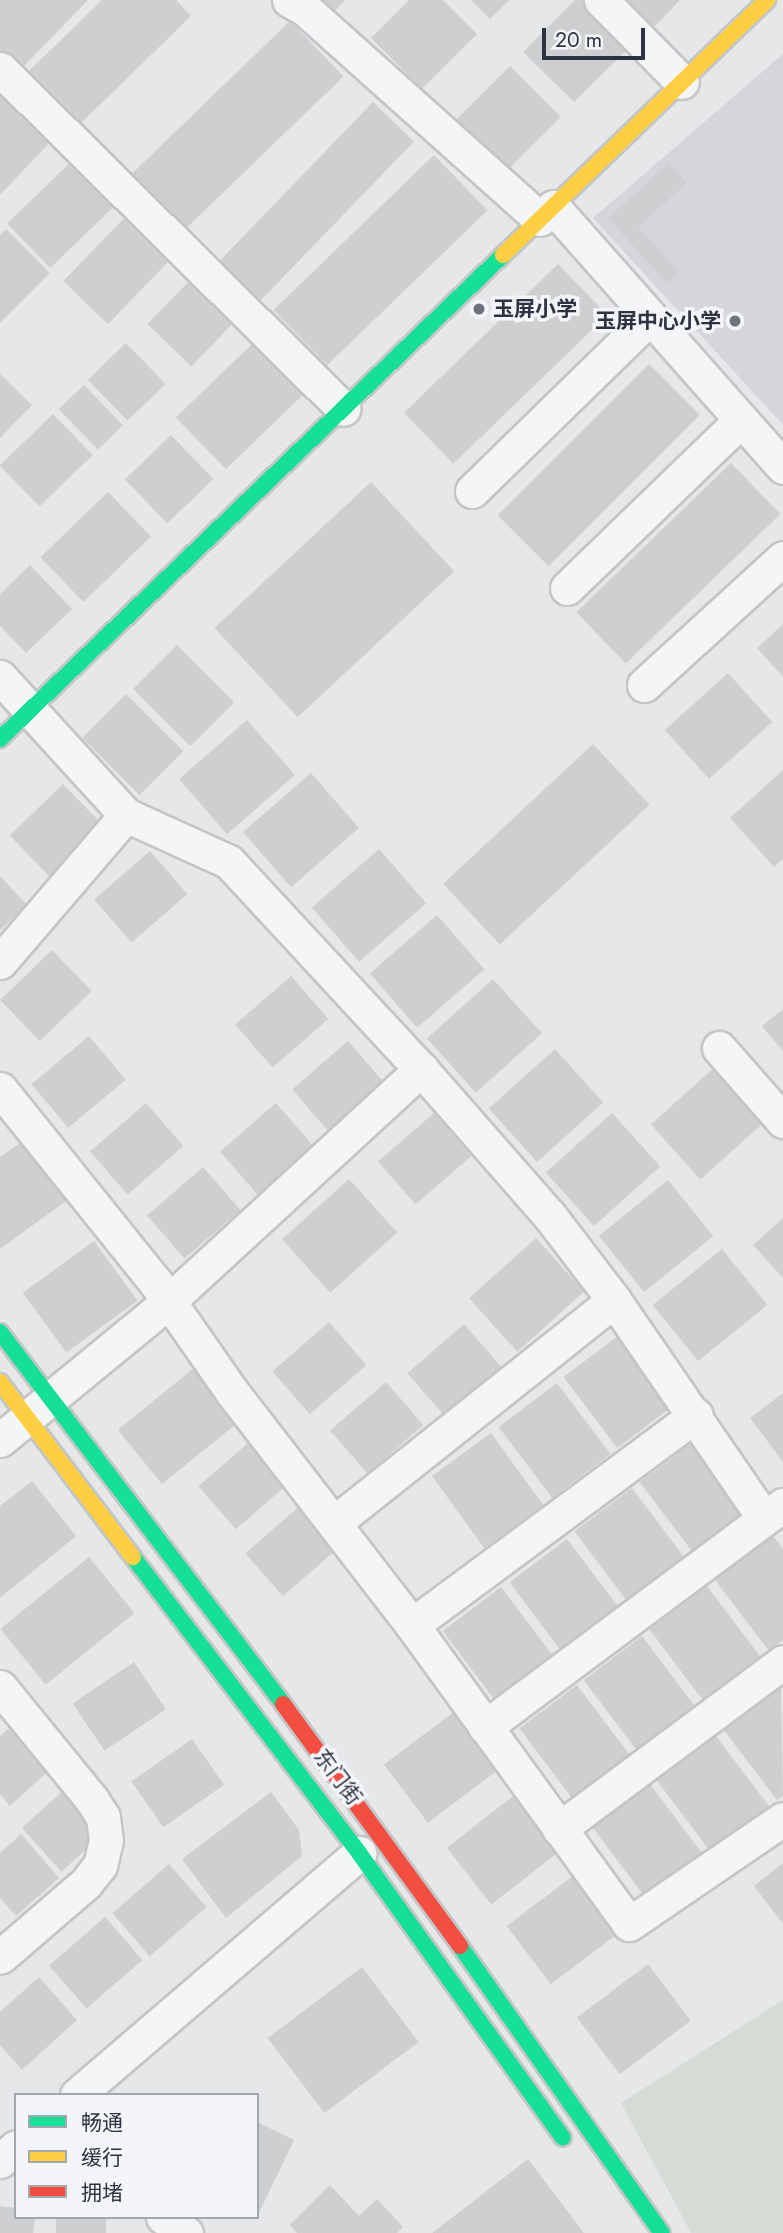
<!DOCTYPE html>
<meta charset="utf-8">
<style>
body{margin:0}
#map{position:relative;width:783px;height:2233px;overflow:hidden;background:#e5e7e9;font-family:Jost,"Noto Sans SC",sans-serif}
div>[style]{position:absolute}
.built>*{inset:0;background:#d4d6dc}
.green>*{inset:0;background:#d5dcd6}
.building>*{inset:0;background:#cdcfd1;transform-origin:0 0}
.roads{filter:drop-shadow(2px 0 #c3c5c7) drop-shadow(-2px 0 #c3c5c7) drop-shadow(0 2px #c3c5c7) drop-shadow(0 -2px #c3c5c7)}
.street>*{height:33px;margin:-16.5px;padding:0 16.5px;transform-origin:16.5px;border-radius:16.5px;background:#f4f5f6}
.fast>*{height:16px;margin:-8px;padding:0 8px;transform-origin:8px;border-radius:8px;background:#16e098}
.slow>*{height:16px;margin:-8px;padding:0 8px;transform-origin:8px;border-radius:8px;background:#ffcf43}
.jam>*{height:16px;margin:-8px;padding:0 8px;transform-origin:8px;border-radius:8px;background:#f24e42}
.dots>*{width:19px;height:19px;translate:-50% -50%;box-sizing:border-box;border:4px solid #f3f5f8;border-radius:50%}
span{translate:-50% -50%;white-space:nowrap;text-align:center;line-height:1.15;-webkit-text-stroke:7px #f3f5f8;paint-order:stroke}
.poi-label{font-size:21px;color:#2d3341;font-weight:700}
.left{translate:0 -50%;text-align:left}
.right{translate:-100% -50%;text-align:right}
.street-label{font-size:21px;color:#2d3341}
.legend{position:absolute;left:14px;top:2093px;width:245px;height:126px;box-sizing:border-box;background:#f3f5f8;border:2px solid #a4a7af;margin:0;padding:9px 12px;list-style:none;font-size:21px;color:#2d3341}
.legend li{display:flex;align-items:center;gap:14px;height:35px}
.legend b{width:35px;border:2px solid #a4a7af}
.scale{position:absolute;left:542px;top:28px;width:103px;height:32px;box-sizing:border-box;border:4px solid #2d3341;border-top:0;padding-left:9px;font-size:21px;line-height:24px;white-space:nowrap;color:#2d3341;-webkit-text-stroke:5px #f3f5f8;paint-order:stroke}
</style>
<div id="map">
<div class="built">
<div style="clip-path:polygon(783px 54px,783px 425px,593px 218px)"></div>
</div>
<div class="green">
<div style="clip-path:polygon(783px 2000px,783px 2233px,691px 2233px,621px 2103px)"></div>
</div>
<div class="building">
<div style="clip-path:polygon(0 0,88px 0,20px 70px,0 50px)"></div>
<div style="clip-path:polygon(102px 0,176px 0,191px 16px,77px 127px,26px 74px)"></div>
<div style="clip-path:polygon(313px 0,345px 0,330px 16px)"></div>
<div style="clip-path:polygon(409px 0,443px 0,477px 34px,422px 89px,371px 38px)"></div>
<div style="clip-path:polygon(471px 0,509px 0,490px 19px)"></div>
<div style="clip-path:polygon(575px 0,582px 0,629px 48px,574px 102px,523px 52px)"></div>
<div style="clip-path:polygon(627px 0,680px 0,654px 27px)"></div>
<div style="left:290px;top:21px;width:77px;height:223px;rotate:46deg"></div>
<div style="left:510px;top:66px;width:72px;height:78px;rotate:45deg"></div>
<div style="clip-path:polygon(1px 92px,52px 140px,0 195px,0 93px)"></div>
<div style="left:373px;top:102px;width:57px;height:224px;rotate:44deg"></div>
<div style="left:434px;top:155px;width:77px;height:223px;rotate:46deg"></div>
<div style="left:77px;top:156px;width:62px;height:97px;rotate:46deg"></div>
<div style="clip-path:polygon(669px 163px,687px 183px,638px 227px,679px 272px,667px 283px,608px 218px)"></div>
<div style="left:130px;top:212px;width:62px;height:96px;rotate:44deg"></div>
<div style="clip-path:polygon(6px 229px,50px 273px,0 323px,0 235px)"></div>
<div style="left:558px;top:264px;width:71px;height:214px;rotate:46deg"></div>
<div style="left:192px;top:278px;width:61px;height:64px;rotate:44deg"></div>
<div style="left:255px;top:341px;width:72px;height:110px;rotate:46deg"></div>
<div style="left:126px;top:343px;width:57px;height:53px;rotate:46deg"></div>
<div style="left:649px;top:364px;width:72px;height:214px;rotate:45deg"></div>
<div style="clip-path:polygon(0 374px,32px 405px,0 438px)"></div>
<div style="left:84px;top:385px;width:56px;height:35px;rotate:46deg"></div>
<div style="left:53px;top:414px;width:57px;height:74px;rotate:46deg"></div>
<div style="left:171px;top:435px;width:61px;height:64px;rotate:46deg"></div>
<div style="left:731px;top:463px;width:71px;height:215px;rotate:46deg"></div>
<div style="left:371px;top:482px;width:122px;height:214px;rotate:47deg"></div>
<div style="left:108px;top:492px;width:62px;height:94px;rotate:46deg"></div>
<div style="clip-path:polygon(30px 565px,72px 609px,26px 653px,0 626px,0 594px)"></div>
<div style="clip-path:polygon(783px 624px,783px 677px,757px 648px)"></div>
<div style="left:177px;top:645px;width:81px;height:62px;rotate:45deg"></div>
<div style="left:728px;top:673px;width:66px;height:85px;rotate:48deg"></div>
<div style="left:126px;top:694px;width:81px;height:62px;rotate:45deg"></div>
<div style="left:247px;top:720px;width:73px;height:90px;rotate:49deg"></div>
<div style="left:593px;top:744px;width:83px;height:205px;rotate:47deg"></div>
<div style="clip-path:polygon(783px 770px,783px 859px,774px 867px,730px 818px)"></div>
<div style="left:311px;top:773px;width:73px;height:90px;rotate:49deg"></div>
<div style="left:63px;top:784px;width:57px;height:74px;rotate:46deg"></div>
<div style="left:379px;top:849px;width:72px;height:89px;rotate:49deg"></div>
<div style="left:150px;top:851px;width:57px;height:74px;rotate:49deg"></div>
<div style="clip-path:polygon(0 876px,27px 905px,0 930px)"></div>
<div style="left:437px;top:915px;width:72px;height:89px;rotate:49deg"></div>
<div style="left:52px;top:950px;width:57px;height:72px;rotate:46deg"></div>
<div style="left:291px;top:976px;width:57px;height:74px;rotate:49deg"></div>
<div style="left:493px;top:979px;width:73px;height:89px;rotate:48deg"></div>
<div style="clip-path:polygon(783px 1009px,783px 1051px,762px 1026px)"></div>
<div style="left:89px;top:1036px;width:57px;height:75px;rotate:50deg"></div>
<div style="left:348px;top:1041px;width:56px;height:74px;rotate:49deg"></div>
<div style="left:555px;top:1049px;width:72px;height:89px;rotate:48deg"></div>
<div style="left:717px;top:1065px;width:74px;height:89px;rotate:48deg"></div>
<div style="left:146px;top:1103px;width:57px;height:74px;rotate:49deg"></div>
<div style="left:276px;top:1103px;width:57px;height:74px;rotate:49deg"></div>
<div style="left:434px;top:1113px;width:57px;height:74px;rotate:49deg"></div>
<div style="left:612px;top:1113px;width:72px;height:89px;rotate:48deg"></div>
<div style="clip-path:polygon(23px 1141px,66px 1201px,0 1249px,0 1157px)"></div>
<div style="left:203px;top:1167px;width:57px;height:74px;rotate:49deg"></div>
<div style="left:349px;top:1179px;width:72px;height:90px;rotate:48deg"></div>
<div style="left:668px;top:1180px;width:72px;height:89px;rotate:51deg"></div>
<div style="clip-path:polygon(783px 1218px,783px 1278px,753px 1245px)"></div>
<div style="left:536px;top:1238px;width:72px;height:90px;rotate:48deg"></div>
<div style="left:94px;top:1241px;width:74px;height:88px;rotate:54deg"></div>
<div style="left:722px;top:1249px;width:72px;height:89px;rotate:51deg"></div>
<div style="left:329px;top:1322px;width:57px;height:75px;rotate:49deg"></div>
<div style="left:464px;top:1324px;width:57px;height:75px;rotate:49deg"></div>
<div style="left:622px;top:1333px;width:89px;height:73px;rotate:53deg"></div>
<div style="left:194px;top:1368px;width:70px;height:98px;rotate:51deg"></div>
<div style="left:386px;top:1382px;width:57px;height:74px;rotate:49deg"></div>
<div style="left:557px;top:1383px;width:89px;height:73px;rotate:53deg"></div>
<div style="clip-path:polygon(783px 1393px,783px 1462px,750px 1418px)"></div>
<div style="left:491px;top:1433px;width:89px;height:73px;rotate:54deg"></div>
<div style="left:255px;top:1437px;width:57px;height:75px;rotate:49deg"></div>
<div style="left:698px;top:1438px;width:89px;height:73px;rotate:53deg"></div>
<div style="clip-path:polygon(32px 1481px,76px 1536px,0 1598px,0 1506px)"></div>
<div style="left:632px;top:1488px;width:89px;height:72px;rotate:53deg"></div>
<div style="left:302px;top:1504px;width:57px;height:75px;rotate:49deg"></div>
<div style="clip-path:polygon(773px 1536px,783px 1549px,783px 1640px,769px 1651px,715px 1580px)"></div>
<div style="left:567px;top:1539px;width:89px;height:72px;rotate:53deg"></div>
<div style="left:89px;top:1557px;width:72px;height:114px;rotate:51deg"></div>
<div style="left:707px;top:1586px;width:89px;height:72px;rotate:53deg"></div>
<div style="left:501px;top:1587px;width:89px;height:73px;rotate:53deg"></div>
<div style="left:642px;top:1636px;width:89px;height:73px;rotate:53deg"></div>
<div style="left:134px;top:1662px;width:57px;height:74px;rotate:56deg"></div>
<div style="left:577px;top:1685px;width:89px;height:72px;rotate:53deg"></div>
<div style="clip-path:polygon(781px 1685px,783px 1796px,777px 1800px,723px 1729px)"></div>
<div style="left:455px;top:1711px;width:73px;height:89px;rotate:53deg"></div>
<div style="clip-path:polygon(14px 1724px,53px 1767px,10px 1806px,0 1794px,0 1736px)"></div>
<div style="left:716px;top:1736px;width:89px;height:74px;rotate:53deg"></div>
<div style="left:192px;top:1739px;width:56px;height:74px;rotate:55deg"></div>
<div style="left:650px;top:1784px;width:90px;height:72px;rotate:53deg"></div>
<div style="left:65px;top:1789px;width:59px;height:58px;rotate:48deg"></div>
<div style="clip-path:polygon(271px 1792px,299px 1830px,302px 1856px,226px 1918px,182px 1859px)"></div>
<div style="left:517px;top:1793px;width:72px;height:89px;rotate:52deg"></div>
<div style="clip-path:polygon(21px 1834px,59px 1878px,16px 1916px,0 1898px,0 1853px)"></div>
<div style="clip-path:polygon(783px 1863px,783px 1924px,754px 1886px)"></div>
<div style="left:169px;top:1864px;width:57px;height:75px;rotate:49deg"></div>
<div style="left:577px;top:1873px;width:73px;height:88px;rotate:53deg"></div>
<div style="left:105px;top:1917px;width:57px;height:74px;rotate:49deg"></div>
<div style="left:648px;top:1964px;width:71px;height:89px;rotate:53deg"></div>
<div style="left:362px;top:1967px;width:94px;height:118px;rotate:53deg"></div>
<div style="clip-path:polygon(39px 1977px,77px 2020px,22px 2070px,0 2045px,0 2012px)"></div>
<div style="clip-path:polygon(257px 2122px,294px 2140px,257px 2217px)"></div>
<div style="clip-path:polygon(528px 2159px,584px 2233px,432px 2233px)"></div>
<div style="clip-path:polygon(330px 2185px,359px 2216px,377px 2199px,403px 2227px,397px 2233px,297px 2233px,290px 2225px)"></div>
<div style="clip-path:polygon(0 2206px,16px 2208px,16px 2217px,35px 2217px,33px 2233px,0 2233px)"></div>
<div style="left:56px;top:2217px;width:50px;height:16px"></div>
</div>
<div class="roads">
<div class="street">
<div style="left:289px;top:0;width:18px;rotate:29deg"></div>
<div style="left:305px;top:9px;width:315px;rotate:41.8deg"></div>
<div style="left:601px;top:0;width:115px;rotate:45.4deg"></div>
<div style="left:0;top:69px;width:483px;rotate:44.7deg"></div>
<div style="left:553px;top:207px;width:347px;rotate:48.5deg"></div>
<div style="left:472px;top:491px;width:246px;rotate:-44.3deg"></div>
<div style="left:567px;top:588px;width:242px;rotate:-44deg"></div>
<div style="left:0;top:677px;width:187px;rotate:47.6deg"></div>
<div style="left:126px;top:815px;width:113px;rotate:24.5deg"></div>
<div style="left:229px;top:862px;width:282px;rotate:47.2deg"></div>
<div style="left:421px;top:1069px;width:194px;rotate:48.8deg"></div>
<div style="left:549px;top:1215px;width:107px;rotate:52.6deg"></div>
<div style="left:614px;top:1300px;width:265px;rotate:55.5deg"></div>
<div style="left:644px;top:685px;width:188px;rotate:-42.4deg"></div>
<div style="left:0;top:962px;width:194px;rotate:-49.4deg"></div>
<div style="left:719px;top:1048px;width:97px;rotate:48.8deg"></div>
<div style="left:0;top:1089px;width:249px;rotate:51.2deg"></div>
<div style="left:156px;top:1283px;width:133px;rotate:55.1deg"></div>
<div style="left:232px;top:1392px;width:294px;rotate:52.3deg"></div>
<div style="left:412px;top:1625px;width:369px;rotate:54deg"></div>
<div style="left:629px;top:1924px;width:186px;rotate:-34.3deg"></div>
<div style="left:0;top:1440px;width:219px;rotate:-39.4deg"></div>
<div style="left:169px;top:1301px;width:343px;rotate:-42.6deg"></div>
<div style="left:334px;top:1523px;width:358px;rotate:-38.5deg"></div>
<div style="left:412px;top:1625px;width:353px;rotate:-36.5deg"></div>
<div style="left:0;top:1687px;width:146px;rotate:50.8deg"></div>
<div style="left:92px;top:1800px;width:20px;rotate:57deg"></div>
<div style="left:103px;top:1817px;width:23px;rotate:83deg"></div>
<div style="left:106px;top:1840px;width:26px;rotate:103deg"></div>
<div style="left:100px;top:1865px;width:23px;rotate:128deg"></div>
<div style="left:86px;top:1883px;width:113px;rotate:139.3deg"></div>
<div style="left:485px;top:1727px;width:372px;rotate:-36.7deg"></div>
<div style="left:559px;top:1829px;width:279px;rotate:-36.7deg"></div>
<div style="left:77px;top:2095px;width:372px;rotate:-40.6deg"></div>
<div style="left:0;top:2161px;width:21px;rotate:-41deg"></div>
<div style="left:163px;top:2217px;width:28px;rotate:35deg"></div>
</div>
<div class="fast">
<div style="left:0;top:739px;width:698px;rotate:-43.9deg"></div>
<div style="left:0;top:1332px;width:467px;rotate:52.7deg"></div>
<div style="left:133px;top:1557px;width:372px;rotate:52.6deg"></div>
<div style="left:359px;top:1853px;width:350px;rotate:54.4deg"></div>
<div style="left:460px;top:1946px;width:351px;rotate:54.9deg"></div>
</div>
<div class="slow">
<div style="left:503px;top:255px;width:367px;rotate:-44deg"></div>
<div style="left:0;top:1382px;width:220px;rotate:52.8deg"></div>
</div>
<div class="jam">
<div style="left:283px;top:1704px;width:300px;rotate:53.8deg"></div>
</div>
</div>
<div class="dots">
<div style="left:479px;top:309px;background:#6d727c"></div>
<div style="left:735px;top:321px;background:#6d727c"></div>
</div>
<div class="poi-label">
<span class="left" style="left:493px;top:309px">玉屏小学</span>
<span class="right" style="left:721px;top:321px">玉屏中心小学</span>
</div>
<div class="street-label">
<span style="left:338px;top:1777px;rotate:53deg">东门街</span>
</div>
<ul class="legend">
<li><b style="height:9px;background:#16e098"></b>畅通</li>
<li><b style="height:9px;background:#ffcf43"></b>缓行</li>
<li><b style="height:9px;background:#f24e42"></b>拥堵</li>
</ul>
<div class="scale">20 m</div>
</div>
